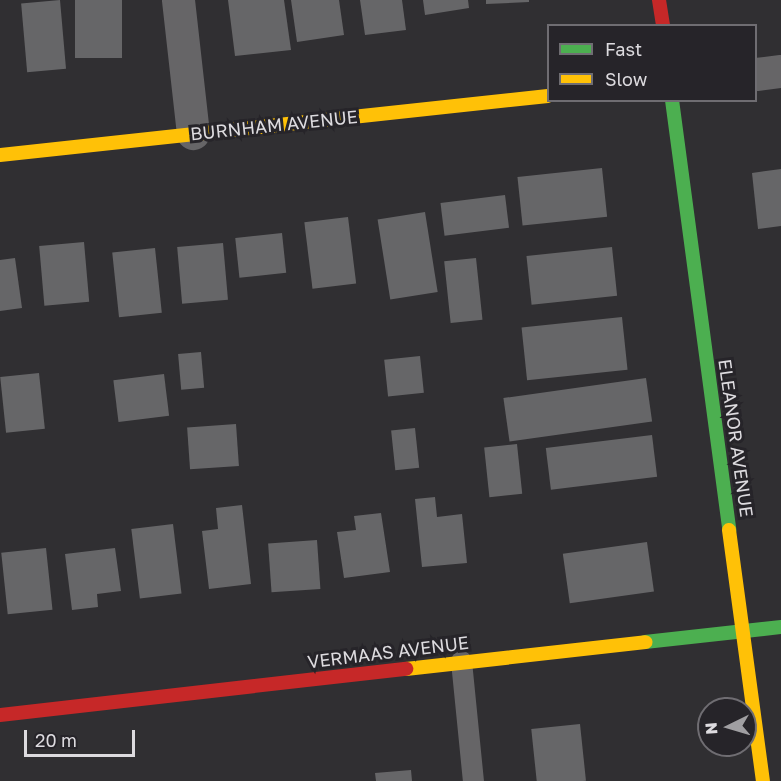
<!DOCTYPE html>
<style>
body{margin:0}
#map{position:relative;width:781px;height:781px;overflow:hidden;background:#302f32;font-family:"Golos Text",sans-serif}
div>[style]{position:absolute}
.building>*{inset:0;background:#666668;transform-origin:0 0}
.lane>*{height:21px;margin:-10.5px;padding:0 10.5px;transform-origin:10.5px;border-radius:10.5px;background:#666567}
.street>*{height:33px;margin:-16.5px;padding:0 16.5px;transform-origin:16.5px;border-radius:16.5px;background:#666567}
.fast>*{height:14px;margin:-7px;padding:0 7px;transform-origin:7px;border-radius:7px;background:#4caf50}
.slow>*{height:14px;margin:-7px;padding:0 7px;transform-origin:7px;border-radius:7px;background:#ffc107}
.jam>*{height:14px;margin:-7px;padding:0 7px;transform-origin:7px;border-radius:7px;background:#c62828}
span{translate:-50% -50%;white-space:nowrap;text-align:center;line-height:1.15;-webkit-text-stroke:6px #262429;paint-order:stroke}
.street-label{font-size:18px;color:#dddbdf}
.legend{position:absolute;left:547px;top:24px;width:210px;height:78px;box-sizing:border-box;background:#262429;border:2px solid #6f6d72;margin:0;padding:8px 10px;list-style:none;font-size:18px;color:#dddbdf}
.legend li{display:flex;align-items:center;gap:12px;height:30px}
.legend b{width:30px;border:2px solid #6f6d72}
.north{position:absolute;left:697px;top:697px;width:60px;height:60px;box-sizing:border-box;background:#262429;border:2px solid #6f6d72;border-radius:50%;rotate:265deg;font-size:16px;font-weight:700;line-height:24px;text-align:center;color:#dddbdf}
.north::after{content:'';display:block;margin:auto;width:21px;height:27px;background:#a09fa2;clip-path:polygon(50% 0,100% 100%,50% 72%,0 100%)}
.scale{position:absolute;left:24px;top:730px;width:111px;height:27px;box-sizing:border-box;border:3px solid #dddbdf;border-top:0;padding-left:8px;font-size:18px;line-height:21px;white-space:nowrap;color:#dddbdf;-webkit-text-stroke:4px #262429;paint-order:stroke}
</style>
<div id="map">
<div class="building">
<div style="left:60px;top:0;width:69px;height:39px;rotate:85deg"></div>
<div style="left:75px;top:0;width:47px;height:58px"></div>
<div style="clip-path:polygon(228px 0,284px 0,291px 50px,235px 56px)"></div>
<div style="clip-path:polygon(291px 0,339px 0,344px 35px,297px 42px)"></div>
<div style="clip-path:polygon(360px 0,402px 0,406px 30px,365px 35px)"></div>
<div style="clip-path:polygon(423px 0,468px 0,469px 8px,425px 15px)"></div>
<div style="clip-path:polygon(486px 0,529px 0,529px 2px,486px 4px)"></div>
<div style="left:602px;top:168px;width:49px;height:85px;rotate:84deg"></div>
<div style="clip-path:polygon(781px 169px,781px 226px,758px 229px,752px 173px)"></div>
<div style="left:505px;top:195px;width:33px;height:65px;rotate:83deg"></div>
<div style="left:425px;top:212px;width:81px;height:48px;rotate:81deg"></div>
<div style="left:348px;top:217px;width:67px;height:44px;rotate:83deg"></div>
<div style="left:282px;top:233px;width:40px;height:47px;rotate:84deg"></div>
<div style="left:84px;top:242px;width:60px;height:45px;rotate:85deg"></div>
<div style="left:223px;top:243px;width:57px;height:46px;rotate:85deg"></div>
<div style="left:612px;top:247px;width:49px;height:86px;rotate:84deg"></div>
<div style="left:155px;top:248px;width:65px;height:43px;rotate:84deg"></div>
<div style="clip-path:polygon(15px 258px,22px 308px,0 311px,0 260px)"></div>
<div style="left:476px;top:258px;width:62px;height:32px;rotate:84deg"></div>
<div style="left:622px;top:317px;width:53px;height:101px;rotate:84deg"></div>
<div style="left:201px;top:352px;width:36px;height:23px;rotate:85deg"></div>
<div style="left:420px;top:356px;width:37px;height:36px;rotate:84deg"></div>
<div style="left:39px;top:373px;width:56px;height:39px;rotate:84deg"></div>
<div style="left:164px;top:374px;width:42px;height:51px;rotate:83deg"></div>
<div style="left:646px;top:378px;width:44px;height:144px;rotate:82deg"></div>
<div style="left:236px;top:424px;width:42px;height:49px;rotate:86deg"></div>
<div style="left:415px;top:428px;width:40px;height:24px;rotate:84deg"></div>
<div style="left:652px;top:435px;width:42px;height:107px;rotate:83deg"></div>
<div style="left:517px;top:444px;width:50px;height:33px;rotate:84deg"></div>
<div style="clip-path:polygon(435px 497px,437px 517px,462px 514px,467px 563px,422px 567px,415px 499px)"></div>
<div style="clip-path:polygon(242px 505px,251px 584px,209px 589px,202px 531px,218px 529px,216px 508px)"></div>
<div style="clip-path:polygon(381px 513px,390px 572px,344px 578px,337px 532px,356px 530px,354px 516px)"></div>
<div style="left:173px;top:524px;width:70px;height:42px;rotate:83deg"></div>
<div style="left:317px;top:540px;width:49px;height:49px;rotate:86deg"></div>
<div style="left:647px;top:542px;width:50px;height:85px;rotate:82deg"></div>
<div style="left:46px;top:548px;width:62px;height:45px;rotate:84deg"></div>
<div style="clip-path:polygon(115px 548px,121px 591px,97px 594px,98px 607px,72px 610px,65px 554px)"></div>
<div style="left:580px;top:724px;width:57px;height:49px;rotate:84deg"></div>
<div style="clip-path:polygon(411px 770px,412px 781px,376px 781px,375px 773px)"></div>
</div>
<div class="lane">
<div style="left:461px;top:661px;width:121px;rotate:84.3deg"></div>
</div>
<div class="street">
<div style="left:178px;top:0;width:134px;rotate:83.6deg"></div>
<div style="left:756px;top:74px;width:25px;rotate:-7deg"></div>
</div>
<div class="fast">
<div style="left:672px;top:100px;width:434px;rotate:82.4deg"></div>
<div style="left:645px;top:642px;width:137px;rotate:-6.3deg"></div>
</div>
<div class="slow">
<div style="left:0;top:155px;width:551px;rotate:-6.15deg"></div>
<div style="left:729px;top:530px;width:253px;rotate:82.3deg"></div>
<div style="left:406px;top:669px;width:241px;rotate:-6.4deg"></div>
</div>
<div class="jam">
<div style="left:659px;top:0;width:26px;rotate:81deg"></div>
<div style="left:0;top:715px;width:409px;rotate:-6.5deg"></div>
</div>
<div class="street-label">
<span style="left:274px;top:125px;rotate:-6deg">BURNHAM AVENUE</span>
<span style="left:736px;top:438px;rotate:82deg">ELEANOR AVENUE</span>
<span style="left:388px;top:652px;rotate:-7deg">VERMAAS AVENUE</span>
</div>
<ul class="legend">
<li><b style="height:8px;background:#4caf50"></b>Fast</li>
<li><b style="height:8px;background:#ffc107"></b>Slow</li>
</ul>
<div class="north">N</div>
<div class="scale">20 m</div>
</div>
